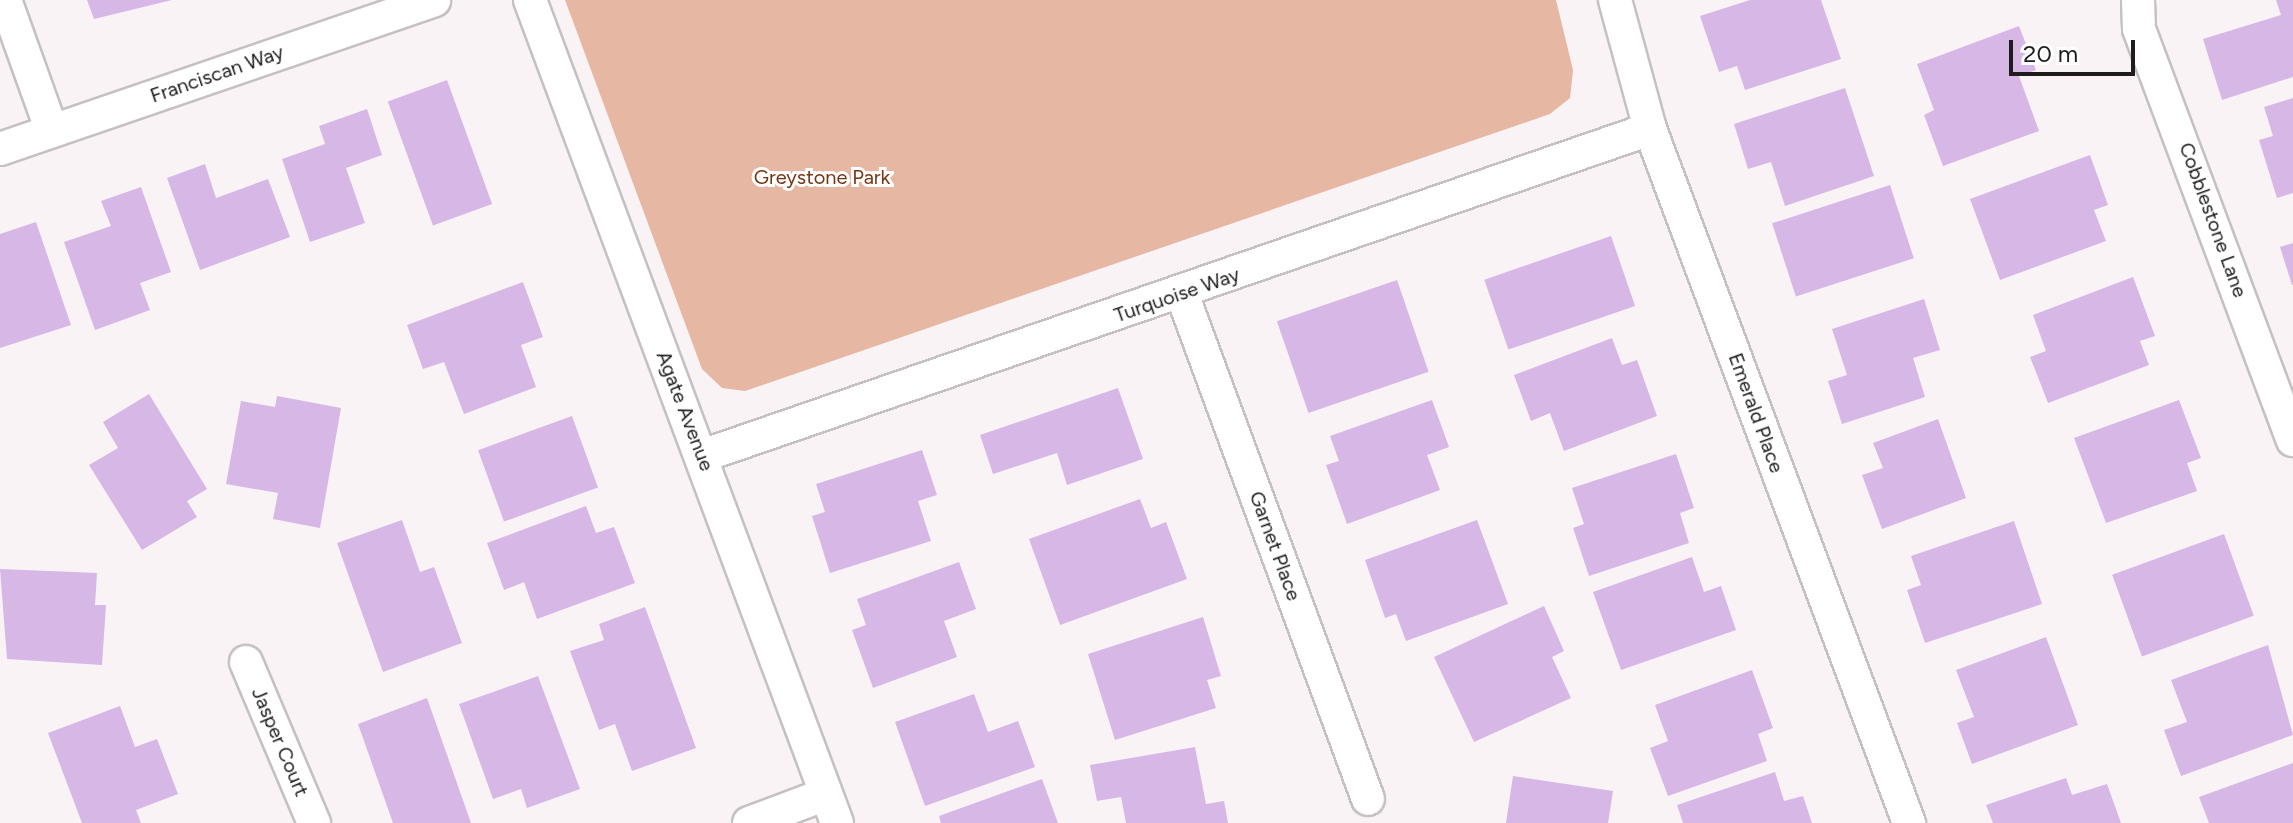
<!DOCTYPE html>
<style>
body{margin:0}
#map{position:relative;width:2293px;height:823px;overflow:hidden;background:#f9f3f6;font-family:Figtree,sans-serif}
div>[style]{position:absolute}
.green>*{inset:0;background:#e6b7a2}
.building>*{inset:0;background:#d7b7e6;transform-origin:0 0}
.roads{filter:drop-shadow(2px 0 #c6c0c3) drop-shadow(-2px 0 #c6c0c3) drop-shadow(0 2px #c6c0c3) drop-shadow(0 -2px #c6c0c3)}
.minor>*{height:32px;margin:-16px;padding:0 16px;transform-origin:16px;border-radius:16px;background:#fff}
span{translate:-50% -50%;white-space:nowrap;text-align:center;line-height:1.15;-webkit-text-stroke:6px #fff;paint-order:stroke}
.street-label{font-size:20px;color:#1e1c1d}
.park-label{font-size:20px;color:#773512}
.scale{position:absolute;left:2009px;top:40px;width:126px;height:36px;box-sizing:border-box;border:4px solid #1e1c1d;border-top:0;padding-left:10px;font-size:24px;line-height:28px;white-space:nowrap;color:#1e1c1d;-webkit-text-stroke:6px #fff;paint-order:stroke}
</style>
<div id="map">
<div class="green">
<div style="clip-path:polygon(565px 0,1556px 0,1573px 70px,1570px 98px,1550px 114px,745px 391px,722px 388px,702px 369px)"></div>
</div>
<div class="building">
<div style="clip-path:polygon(87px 0,172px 0,94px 19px)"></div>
<div style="clip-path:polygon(1750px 0,1821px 0,1841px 59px,1745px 90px,1737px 66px,1719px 72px,1700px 16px)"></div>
<div style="clip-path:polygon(2276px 0,2293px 0,2293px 77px,2222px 100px,2203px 39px,2281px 15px)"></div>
<div style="clip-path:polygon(2019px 26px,2036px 70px,2019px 76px,2039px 131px,1943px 166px,1924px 115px,1934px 110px,1917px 64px)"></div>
<div style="left:447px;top:80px;width:132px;height:63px;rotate:70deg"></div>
<div style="clip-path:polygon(1845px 88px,1874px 176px,1785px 206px,1771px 162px,1748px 169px,1734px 124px)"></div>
<div style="clip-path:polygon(2293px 98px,2293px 193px,2277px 198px,2259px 140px,2273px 136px,2264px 107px)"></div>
<div style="clip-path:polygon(367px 109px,382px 155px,346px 168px,365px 223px,310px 242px,282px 159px,325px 144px,319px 126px)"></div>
<div style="clip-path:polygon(2090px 155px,2108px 205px,2094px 210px,2106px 241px,2000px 280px,1970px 199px)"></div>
<div style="clip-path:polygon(205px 164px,216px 198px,268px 179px,290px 237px,200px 270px,167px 178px)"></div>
<div style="left:1890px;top:185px;width:77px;height:124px;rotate:72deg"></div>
<div style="clip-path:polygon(141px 187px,171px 272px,140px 283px,150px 310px,95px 330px,64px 242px,111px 226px,101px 201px)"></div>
<div style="clip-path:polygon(36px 222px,71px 325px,0 348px,0 234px)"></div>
<div style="left:1611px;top:236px;width:74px;height:134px;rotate:71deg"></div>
<div style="clip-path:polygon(2293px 243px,2293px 285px,2292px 285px,2280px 247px)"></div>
<div style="clip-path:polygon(2133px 277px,2155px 336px,2140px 341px,2149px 365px,2048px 403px,2030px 357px,2046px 351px,2033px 315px)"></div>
<div style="left:1397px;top:280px;width:97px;height:127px;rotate:71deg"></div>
<div style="clip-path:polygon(523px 282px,543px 337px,521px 345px,536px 387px,464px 414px,444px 362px,423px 369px,407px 325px)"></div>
<div style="clip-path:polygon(1924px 299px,1940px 350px,1913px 358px,1925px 397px,1842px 424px,1828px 381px,1847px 375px,1832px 329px)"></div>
<div style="clip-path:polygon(1612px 338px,1622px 365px,1637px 360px,1657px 416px,1564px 451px,1550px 413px,1531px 421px,1514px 375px)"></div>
<div style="clip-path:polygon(1118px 388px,1143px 459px,1067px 485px,1057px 453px,993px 474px,980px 435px)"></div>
<div style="clip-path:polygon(149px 394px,207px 489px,187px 501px,197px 517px,142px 550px,89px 465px,118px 448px,103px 422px)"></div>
<div style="clip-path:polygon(277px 396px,341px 408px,320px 528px,273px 519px,278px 493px,226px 484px,241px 401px,275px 407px)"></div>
<div style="clip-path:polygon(1432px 400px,1449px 447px,1427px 455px,1440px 490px,1347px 524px,1326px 465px,1339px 461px,1330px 436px)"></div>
<div style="clip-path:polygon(2179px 400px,2201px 458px,2187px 463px,2197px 491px,2106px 523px,2074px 438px)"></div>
<div style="left:572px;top:416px;width:76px;height:100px;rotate:70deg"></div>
<div style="clip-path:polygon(1938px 419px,1966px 498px,1882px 529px,1862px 475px,1883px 468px,1873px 443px)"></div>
<div style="clip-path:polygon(922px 450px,937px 495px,918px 501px,931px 541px,830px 573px,812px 516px,825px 512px,816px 484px)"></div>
<div style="clip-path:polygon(1676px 454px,1694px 508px,1680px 513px,1689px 543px,1589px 576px,1573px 528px,1584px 524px,1572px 488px)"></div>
<div style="clip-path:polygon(1140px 499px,1151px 528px,1166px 522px,1187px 579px,1060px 625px,1029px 539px)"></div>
<div style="clip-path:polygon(586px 506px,596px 533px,614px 527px,635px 583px,537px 619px,524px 582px,504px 590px,487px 543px)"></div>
<div style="clip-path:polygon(402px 520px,420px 572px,434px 567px,462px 643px,383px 672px,337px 543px)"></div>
<div style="clip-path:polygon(1477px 520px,1508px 604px,1406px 641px,1396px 614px,1385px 618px,1365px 560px)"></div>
<div style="clip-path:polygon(2014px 521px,2042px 604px,1925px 643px,1907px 590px,1921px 585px,1911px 556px)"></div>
<div style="left:2224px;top:534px;width:87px;height:119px;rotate:70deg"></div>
<div style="clip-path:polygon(1692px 557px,1704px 592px,1721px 586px,1736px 630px,1621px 670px,1593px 592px)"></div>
<div style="clip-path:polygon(959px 562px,976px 609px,944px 621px,957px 657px,873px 688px,852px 630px,866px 625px,857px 599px)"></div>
<div style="clip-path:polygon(0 569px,97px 573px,95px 605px,106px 605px,102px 665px,7px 659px)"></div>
<div style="clip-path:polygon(1544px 606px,1564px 651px,1552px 657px,1571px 698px,1474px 742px,1434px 657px)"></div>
<div style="clip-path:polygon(645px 607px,696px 748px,632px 771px,615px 724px,599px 730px,570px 651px,604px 640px,599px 624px)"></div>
<div style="clip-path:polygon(1203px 617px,1221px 676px,1207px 680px,1216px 708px,1115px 740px,1088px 654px)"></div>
<div style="clip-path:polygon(2046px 637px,2078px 725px,1972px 764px,1957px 723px,1974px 717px,1956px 670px)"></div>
<div style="clip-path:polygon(2268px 645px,2293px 735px,2181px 776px,2164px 730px,2187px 722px,2171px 680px)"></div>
<div style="clip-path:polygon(1752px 670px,1773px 728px,1758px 734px,1767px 761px,1668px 796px,1650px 748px,1668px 741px,1655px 705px)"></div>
<div style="clip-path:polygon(538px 676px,580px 789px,527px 808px,521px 789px,493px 799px,459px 704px)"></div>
<div style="clip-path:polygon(974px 694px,988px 732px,1018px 721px,1035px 767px,925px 806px,895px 722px)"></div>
<div style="clip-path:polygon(427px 698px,471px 823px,393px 823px,358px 724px)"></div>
<div style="clip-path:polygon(120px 706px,135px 747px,157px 739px,178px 794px,136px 810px,141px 823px,82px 823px,48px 733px)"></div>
<div style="clip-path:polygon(1195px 747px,1206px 804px,1224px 801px,1228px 823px,1126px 823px,1121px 797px,1097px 801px,1090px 765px)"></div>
<div style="clip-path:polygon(2293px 763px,2293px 823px,2209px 823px,2199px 797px)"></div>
<div style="clip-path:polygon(1775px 772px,1784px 801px,1803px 796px,1812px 823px,1683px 823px,1677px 805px)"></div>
<div style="clip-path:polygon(1513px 776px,1613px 791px,1608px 823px,1506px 823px)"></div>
<div style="clip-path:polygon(2066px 778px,2072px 795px,2107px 784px,2121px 823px,1993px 823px,1986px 805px)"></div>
<div style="clip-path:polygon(1042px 779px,1058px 823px,941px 823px,939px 816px)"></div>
</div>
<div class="roads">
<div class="minor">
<div style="left:5px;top:0;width:139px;rotate:70.3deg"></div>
<div style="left:530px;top:0;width:878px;rotate:69.54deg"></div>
<div style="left:1615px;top:0;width:134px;rotate:74.8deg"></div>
<div style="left:1650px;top:129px;width:741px;rotate:69.53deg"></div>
<div style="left:2138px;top:0;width:29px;rotate:88deg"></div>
<div style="left:2139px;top:29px;width:439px;rotate:69.5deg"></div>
<div style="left:0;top:149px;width:459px;rotate:-18.9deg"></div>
<div style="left:1182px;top:294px;width:538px;rotate:69.78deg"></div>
<div style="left:702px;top:456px;width:1003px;rotate:-19.03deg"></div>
<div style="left:246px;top:662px;width:175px;rotate:67.1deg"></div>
<div style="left:749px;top:823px;width:82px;rotate:-20.6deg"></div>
</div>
</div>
<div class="street-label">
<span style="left:217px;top:74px;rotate:-19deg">Franciscan Way</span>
<span style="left:2213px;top:220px;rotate:70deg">Cobblestone Lane</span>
<span style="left:1177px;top:295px;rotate:-19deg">Turquoise Way</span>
<span style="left:685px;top:411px;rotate:69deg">Agate Avenue</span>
<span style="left:1756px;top:413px;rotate:70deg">Emerald Place</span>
<span style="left:1275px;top:546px;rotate:70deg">Garnet Place</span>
<span style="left:280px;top:742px;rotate:67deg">Jasper Court</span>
</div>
<div class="park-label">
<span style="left:822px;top:177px">Greystone Park</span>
</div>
<div class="scale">20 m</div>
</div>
